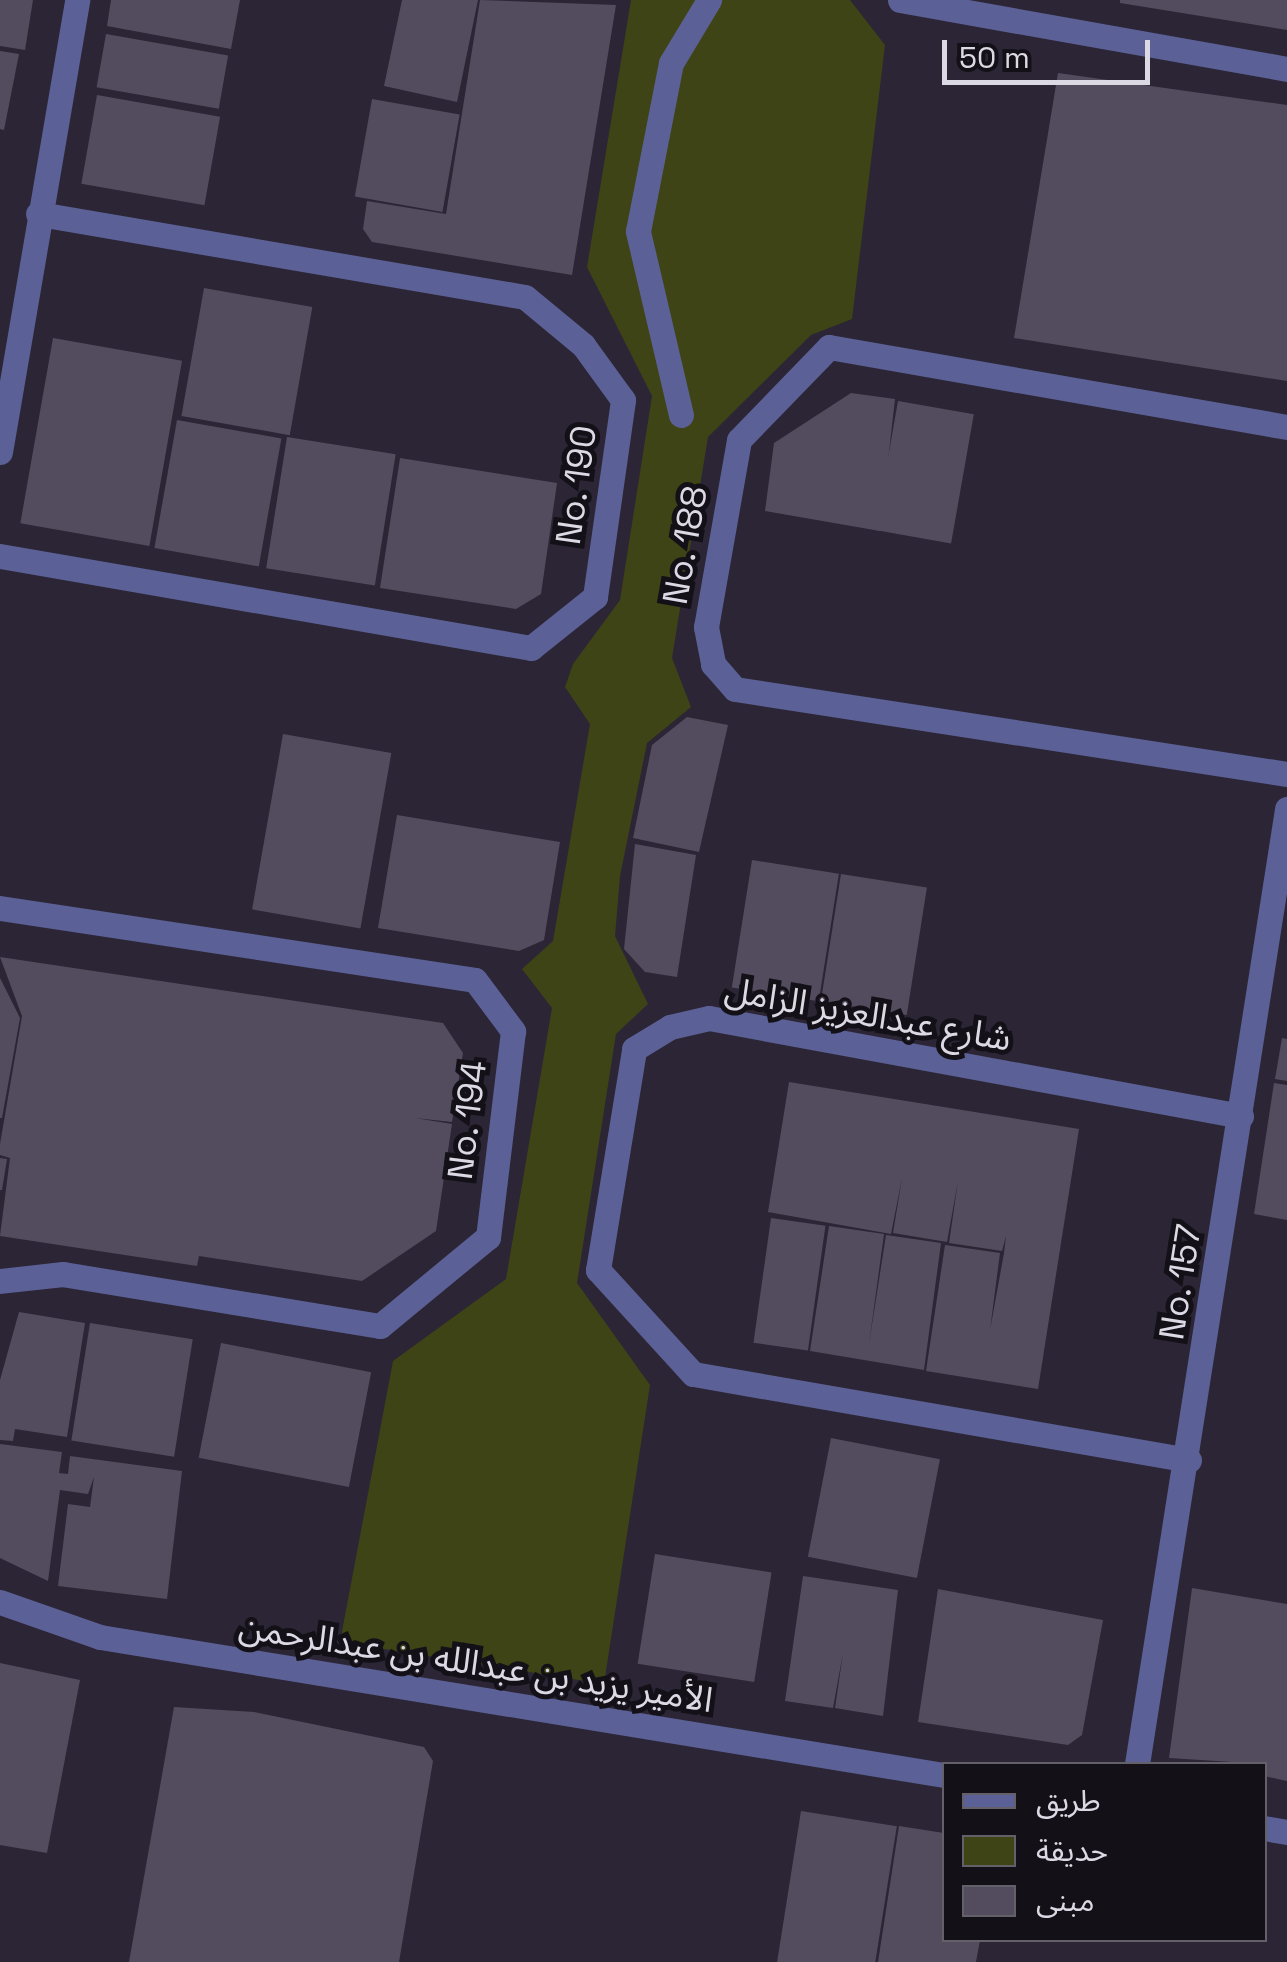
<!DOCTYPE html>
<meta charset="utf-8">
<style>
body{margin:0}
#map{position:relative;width:1287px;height:1962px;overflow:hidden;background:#2c2535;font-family:"Space Grotesk","Noto Sans Arabic",sans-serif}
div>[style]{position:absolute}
.green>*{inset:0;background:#3f4416}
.building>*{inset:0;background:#534c5e;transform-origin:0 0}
.street>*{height:25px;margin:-12.5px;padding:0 12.5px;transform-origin:12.5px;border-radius:12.5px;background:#5b6196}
span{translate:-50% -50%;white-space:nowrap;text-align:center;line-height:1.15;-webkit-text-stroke:10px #131017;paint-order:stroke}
.street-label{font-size:35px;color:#ddd9e4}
.legend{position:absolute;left:942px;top:1762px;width:325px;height:180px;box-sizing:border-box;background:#131017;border:2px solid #646069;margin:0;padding:12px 18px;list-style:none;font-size:30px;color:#ddd9e4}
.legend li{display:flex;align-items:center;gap:20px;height:50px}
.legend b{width:50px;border:2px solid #646069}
.scale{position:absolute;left:942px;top:40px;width:208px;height:45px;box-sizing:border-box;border:5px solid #ddd9e4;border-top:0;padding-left:12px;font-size:30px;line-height:35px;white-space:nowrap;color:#ddd9e4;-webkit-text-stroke:8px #131017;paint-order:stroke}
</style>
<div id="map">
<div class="green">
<div style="clip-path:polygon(631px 0,850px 0,885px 45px,852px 319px,811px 335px,708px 437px,672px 658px,691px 707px,647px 743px,620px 876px,615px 936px,648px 1004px,616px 1034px,577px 1283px,650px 1385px,604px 1684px,340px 1642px,393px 1361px,506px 1279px,552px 1008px,522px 969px,553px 941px,590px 724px,565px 687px,573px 664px,620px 600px,652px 396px,587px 267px)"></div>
</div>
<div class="building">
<div style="clip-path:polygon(0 0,33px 0,25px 50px,0 46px)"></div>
<div style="clip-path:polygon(111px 0,240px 0,231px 49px,107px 26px)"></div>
<div style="clip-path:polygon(402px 0,478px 0,457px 102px,384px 86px)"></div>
<div style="clip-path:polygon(480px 0,616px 5px,572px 275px,372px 242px,363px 229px,367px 201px,446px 214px)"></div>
<div style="clip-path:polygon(1120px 0,1287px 0,1287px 30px,1120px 3px)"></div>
<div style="left:106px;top:34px;width:124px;height:54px;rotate:10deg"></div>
<div style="clip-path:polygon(0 51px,19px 54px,4px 130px,0 129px)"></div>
<div style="clip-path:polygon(1058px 73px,1287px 105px,1287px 381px,1014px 338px)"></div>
<div style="left:97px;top:95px;width:125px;height:90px;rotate:10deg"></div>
<div style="left:372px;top:99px;width:89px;height:99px;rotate:10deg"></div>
<div style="left:204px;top:288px;width:110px;height:130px;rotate:10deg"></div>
<div style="left:53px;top:338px;width:131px;height:188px;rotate:10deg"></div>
<div style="clip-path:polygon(851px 393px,895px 399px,880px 531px,765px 511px,774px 443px)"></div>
<div style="left:898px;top:401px;width:77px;height:131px;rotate:10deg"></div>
<div style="left:177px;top:420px;width:106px;height:130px;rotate:10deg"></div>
<div style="left:287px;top:437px;width:110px;height:133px;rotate:9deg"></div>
<div style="clip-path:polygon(400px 458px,557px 483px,541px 594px,516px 609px,380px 588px)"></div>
<div style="clip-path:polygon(687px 717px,728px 725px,699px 852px,633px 838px,652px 745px)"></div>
<div style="left:283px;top:734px;width:110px;height:178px;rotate:10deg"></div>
<div style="clip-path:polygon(397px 815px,560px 842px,544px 940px,519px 951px,378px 928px)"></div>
<div style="clip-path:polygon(635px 844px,696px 855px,677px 977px,645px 972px,624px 949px)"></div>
<div style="left:752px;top:860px;width:88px;height:129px;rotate:9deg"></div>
<div style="left:841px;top:874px;width:87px;height:129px;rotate:9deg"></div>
<div style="clip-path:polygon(0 957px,443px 1023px,463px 1053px,452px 1122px,415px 1118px,452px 1124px,436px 1231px,362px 1281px,199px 1256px,197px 1266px,0 1236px,10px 1158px,0 1155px,0 1144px,22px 1016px)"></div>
<div style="clip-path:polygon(0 978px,20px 1018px,2px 1118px,0 1118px)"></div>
<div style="clip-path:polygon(1282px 1038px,1287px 1039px,1287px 1081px,1275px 1079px)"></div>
<div style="clip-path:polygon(789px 1082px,1079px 1129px,1038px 1389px,926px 1371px,945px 1245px,1000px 1253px,990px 1330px,1004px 1253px,1006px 1236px,1002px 1251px,949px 1243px,958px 1181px,947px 1242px,893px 1233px,902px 1178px,891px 1234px,768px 1212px)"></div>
<div style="clip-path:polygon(1274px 1083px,1287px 1085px,1287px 1220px,1254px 1214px)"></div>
<div style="clip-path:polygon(0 1158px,7px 1159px,2px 1190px,0 1190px)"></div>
<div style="left:771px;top:1218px;width:55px;height:126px;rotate:8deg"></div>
<div style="clip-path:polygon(829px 1226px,884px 1234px,869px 1344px,886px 1235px,941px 1243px,924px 1370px,810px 1351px)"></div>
<div style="clip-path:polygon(19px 1312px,85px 1323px,67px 1437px,15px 1429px,13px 1441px,0 1440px,0 1380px)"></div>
<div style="left:90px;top:1323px;width:104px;height:119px;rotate:9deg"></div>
<div style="left:221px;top:1343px;width:153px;height:117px;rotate:11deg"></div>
<div style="left:831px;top:1438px;width:111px;height:121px;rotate:11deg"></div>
<div style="clip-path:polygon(0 1444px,62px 1452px,59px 1473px,68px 1474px,70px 1456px,182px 1471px,167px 1599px,58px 1586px,68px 1504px,90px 1507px,94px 1477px,88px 1494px,60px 1490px,48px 1581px,0 1558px)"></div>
<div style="left:655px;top:1554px;width:118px;height:111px;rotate:9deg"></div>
<div style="clip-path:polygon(803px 1576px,898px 1590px,883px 1716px,835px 1708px,843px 1653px,833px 1708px,785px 1701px)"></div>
<div style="clip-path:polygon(1192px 1588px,1287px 1604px,1287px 1781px,1264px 1776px,1264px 1764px,1169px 1758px)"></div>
<div style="clip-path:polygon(938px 1589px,1103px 1620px,1082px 1735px,1068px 1745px,918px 1722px)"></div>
<div style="clip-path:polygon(0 1663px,80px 1680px,47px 1853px,0 1845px)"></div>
<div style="clip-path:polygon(174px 1707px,254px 1712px,424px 1747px,433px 1761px,399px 1962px,129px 1962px)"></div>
<div style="left:801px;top:1811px;width:97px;height:153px;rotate:9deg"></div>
<div style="clip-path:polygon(899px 1826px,944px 1833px,944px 1940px,980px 1940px,976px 1962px,878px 1962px)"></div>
</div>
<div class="street">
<div style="left:900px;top:0;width:393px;rotate:10.1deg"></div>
<div style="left:681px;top:415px;width:189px;rotate:-103.2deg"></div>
<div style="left:638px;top:231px;width:171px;rotate:-78.9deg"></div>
<div style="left:671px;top:63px;width:74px;rotate:-58.9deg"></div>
<div style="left:1287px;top:427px;width:465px;rotate:-170.1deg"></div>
<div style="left:829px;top:347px;width:129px;rotate:134.1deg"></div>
<div style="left:739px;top:440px;width:190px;rotate:100deg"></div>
<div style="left:706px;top:627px;width:38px;rotate:79deg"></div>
<div style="left:713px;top:664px;width:33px;rotate:49deg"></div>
<div style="left:735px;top:689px;width:559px;rotate:8.75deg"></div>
<div style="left:0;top:452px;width:459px;rotate:-80.3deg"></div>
<div style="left:0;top:556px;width:539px;rotate:9.83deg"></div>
<div style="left:531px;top:648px;width:82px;rotate:-38.6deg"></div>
<div style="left:595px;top:597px;width:199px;rotate:-81.9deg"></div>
<div style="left:623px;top:400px;width:68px;rotate:-126deg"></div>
<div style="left:583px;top:345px;width:75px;rotate:-140.4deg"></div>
<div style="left:525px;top:297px;width:494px;rotate:-170.3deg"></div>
<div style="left:0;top:908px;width:480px;rotate:8.6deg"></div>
<div style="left:475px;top:980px;width:64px;rotate:53.3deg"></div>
<div style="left:513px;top:1031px;width:208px;rotate:96.9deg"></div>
<div style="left:488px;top:1237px;width:140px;rotate:140.5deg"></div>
<div style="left:380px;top:1326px;width:321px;rotate:-170.7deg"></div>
<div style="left:63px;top:1274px;width:63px;rotate:173.7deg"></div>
<div style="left:1189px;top:1460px;width:503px;rotate:-170.16deg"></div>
<div style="left:693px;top:1374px;width:141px;rotate:-132.4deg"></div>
<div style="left:598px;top:1270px;width:224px;rotate:-80.7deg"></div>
<div style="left:634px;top:1049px;width:42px;rotate:-31.4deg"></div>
<div style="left:670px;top:1027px;width:40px;rotate:-13deg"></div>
<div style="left:709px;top:1018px;width:541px;rotate:10.44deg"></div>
<div style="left:0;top:1602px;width:106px;rotate:19.3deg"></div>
<div style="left:100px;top:1637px;width:855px;rotate:9.29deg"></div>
<div style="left:1137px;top:1764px;width:967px;rotate:-81.07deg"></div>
<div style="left:1264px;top:1828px;width:23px;rotate:10deg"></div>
</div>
<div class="street-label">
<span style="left:576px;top:485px;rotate:-82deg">No. 190</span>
<span style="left:685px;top:545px;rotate:-80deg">No. 188</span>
<span style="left:868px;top:1014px;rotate:10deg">شارع عبدالعزيز الزامل</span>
<span style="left:467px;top:1120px;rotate:-83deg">No. 194</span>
<span style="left:1180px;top:1282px;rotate:-81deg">No. 157</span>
<span style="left:476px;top:1663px;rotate:9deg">الأمير يزيد بن عبدالله بن عبدالرحمن</span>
</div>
<ul class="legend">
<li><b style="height:12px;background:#5b6196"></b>طريق</li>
<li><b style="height:28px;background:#3f4416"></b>حديقة</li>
<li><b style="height:28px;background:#534c5e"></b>مبنى</li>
</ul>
<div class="scale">50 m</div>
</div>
